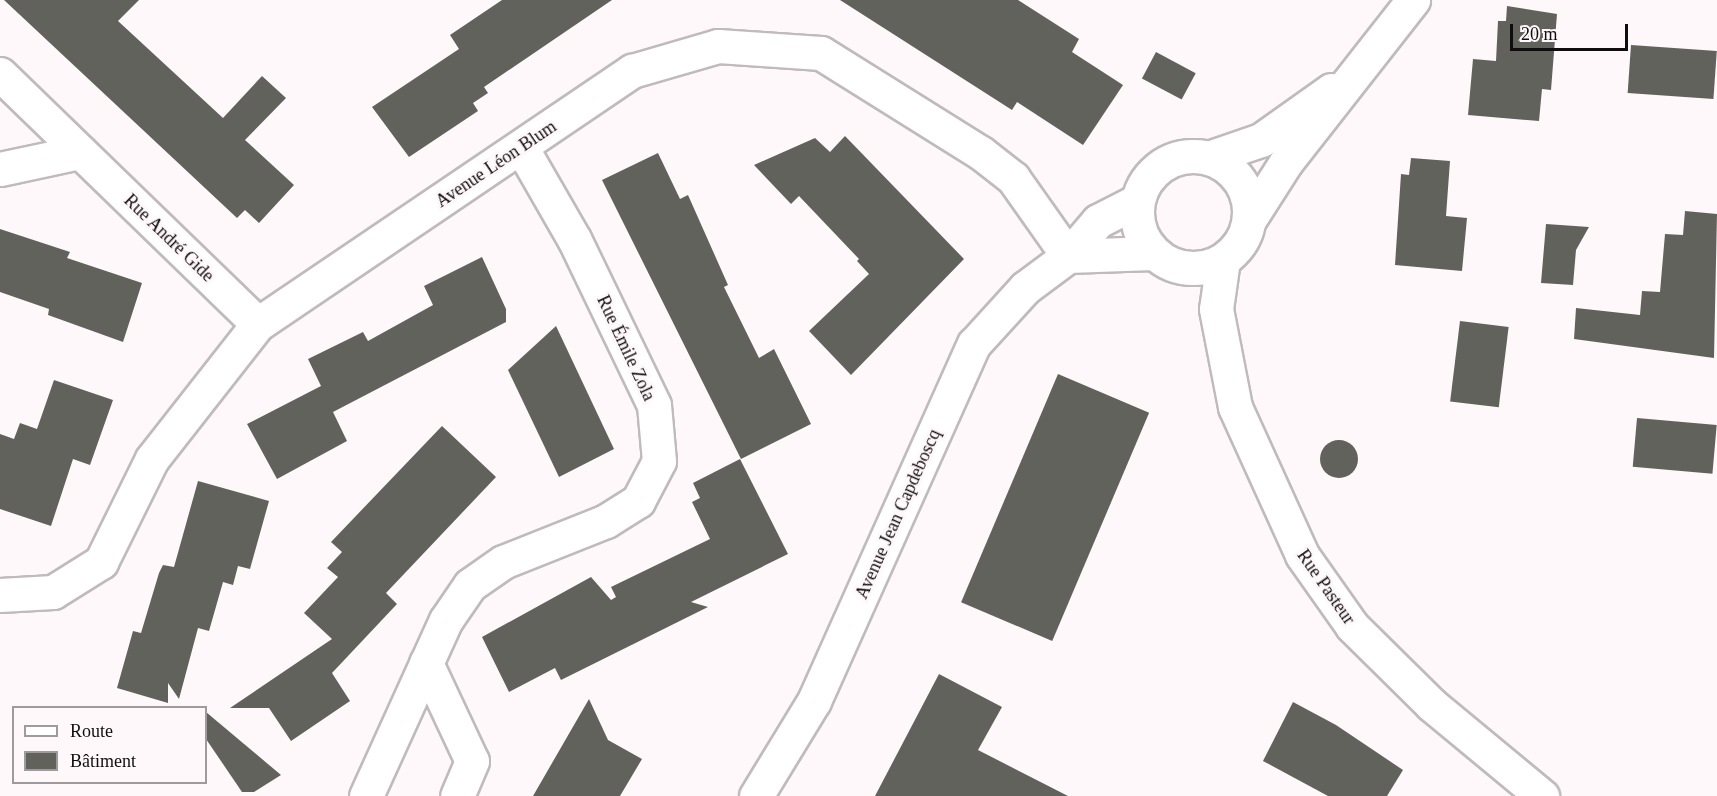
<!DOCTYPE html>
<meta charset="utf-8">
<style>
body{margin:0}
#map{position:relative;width:1717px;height:796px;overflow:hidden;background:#fef8fb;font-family:Georgia,serif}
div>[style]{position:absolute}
.building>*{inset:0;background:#62625c;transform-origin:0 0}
.round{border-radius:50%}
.roads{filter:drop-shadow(2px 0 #c1babd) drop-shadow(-2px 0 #c1babd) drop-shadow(0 2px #c1babd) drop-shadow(0 -2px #c1babd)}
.minor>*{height:33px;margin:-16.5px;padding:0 16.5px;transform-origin:16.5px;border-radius:16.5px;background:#fff}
.minor>.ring{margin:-16.5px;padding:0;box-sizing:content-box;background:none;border:33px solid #fff;border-radius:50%}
span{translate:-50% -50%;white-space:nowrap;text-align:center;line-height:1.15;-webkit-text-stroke:6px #fef8fb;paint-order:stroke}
.street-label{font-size:18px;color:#100d0e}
.legend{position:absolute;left:12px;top:706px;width:195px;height:78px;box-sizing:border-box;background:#fef8fb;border:2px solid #9f9a9c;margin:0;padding:8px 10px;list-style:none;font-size:18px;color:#100d0e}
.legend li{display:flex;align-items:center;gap:12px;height:30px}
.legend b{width:30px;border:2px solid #9f9a9c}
.scale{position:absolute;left:1510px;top:24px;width:118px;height:27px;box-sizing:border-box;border:3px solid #100d0e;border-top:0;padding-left:8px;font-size:18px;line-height:21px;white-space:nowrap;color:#100d0e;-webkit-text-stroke:4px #fef8fb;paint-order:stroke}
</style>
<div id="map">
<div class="building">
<div style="clip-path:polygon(4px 0,139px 0,118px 21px,223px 118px,262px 76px,286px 98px,245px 140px,294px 185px,259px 223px,245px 210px,237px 218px)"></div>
<div style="clip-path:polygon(502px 0,612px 0,484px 87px,488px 93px,473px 103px,478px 111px,409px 157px,372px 107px,459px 49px,450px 35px)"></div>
<div style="clip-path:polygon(840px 0,1018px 0,1079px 39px,1072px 52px,1123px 85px,1083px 145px,1017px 102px,1012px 110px)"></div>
<div style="clip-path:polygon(1507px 6px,1557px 14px,1551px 90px,1542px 89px,1539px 121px,1468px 115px,1473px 59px,1496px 61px,1498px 21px,1506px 21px)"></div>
<div style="left:1631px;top:45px;width:86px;height:48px;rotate:4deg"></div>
<div style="left:1156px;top:52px;width:45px;height:30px;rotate:28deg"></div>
<div style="clip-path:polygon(845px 136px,964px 259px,851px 375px,809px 331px,869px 274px,857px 261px,859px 259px,799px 196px,791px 204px,754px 165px,815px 138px,830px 152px)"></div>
<div style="clip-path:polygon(658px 153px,680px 199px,688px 195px,728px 285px,724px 287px,759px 358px,774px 349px,811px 424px,741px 459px,602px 180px)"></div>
<div style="clip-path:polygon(1411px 158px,1450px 161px,1446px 216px,1467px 218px,1462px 271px,1395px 265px,1401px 174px,1409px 175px)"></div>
<div style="clip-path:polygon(1685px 211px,1717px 214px,1714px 358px,1574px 339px,1576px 308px,1640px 315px,1642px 291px,1660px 292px,1665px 234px,1683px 235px)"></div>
<div style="clip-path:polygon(1546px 224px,1589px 227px,1576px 250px,1573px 285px,1541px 283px)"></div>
<div style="clip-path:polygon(0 229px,70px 252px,67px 258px,142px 283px,123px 342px,48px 315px,49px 309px,0 292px)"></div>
<div style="clip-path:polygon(482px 257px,506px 309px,506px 322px,333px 412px,347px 441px,277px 479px,247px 424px,321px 386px,308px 359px,363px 332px,368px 341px,433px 305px,424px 286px)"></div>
<div style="left:1460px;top:321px;width:49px;height:81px;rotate:7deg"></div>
<div style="clip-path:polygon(556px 326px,614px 449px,559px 477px,508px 370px)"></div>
<div style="left:1058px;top:374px;width:99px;height:248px;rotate:23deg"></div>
<div style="clip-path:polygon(54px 380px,113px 400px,90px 465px,73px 459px,51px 526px,0 509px,0 434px,14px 439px,20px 423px,37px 429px)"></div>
<div style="left:1637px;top:418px;width:80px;height:49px;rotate:5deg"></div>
<div style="clip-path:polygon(442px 426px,496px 477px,386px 593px,397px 604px,332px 673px,350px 701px,291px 741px,269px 708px,230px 708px,332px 639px,304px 613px,338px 577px,327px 568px,342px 552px,331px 542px)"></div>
<div class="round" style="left:1320px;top:440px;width:38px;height:38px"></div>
<div style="clip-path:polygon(740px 459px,788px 554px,691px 602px,708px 607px,561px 680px,555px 668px,509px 692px,482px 637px,591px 577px,611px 600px,616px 597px,611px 587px,710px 539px,692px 502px,700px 498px,693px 483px)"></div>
<div style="clip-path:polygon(198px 481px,269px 501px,250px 569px,238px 566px,233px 585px,223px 582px,209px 631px,198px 628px,179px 699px,168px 683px,168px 703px,117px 688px,133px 631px,141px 633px,159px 573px,163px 565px,174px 567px)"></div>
<div style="clip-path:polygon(939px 674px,1002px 707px,978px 750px,1068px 796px,875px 796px)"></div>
<div style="clip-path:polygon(589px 699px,608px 740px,642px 759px,620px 796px,533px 796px)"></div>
<div style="clip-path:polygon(1293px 702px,1336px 725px,1403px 770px,1387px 796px,1328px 796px,1263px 761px)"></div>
<div style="clip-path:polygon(206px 712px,281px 775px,254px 792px,242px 792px,206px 739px)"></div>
</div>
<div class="roads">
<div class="minor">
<div style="left:0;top:74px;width:359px;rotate:44.1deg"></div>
<div class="ring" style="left:1137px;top:156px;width:79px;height:79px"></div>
<div style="left:1211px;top:157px;width:53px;rotate:-18.8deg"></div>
<div style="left:1261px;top:140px;width:86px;rotate:-35.5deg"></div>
<div style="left:0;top:169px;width:82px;rotate:-12deg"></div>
<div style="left:1251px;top:217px;width:65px;rotate:-57.5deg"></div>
<div style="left:1286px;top:162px;width:206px;rotate:-51.9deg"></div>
<div style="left:1068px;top:256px;width:85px;rotate:-2deg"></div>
<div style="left:1223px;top:260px;width:49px;rotate:98.1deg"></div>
<div style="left:1216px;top:309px;width:100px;rotate:79deg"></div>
<div style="left:1235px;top:407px;width:162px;rotate:65.6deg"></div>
<div style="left:1302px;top:555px;width:87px;rotate:54.8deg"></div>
<div style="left:1352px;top:626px;width:112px;rotate:44.6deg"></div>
<div style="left:1432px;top:705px;width:143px;rotate:39.6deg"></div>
<div style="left:0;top:595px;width:53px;rotate:-3.2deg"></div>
<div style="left:53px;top:592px;width:57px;rotate:-32deg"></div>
<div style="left:101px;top:562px;width:115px;rotate:-63.7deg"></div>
<div style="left:152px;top:459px;width:172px;rotate:-51.9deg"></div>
<div style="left:258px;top:324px;width:452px;rotate:-34.1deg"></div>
<div style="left:632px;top:71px;width:90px;rotate:-16.2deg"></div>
<div style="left:718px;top:46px;width:103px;rotate:3.9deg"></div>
<div style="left:821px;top:53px;width:189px;rotate:32deg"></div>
<div style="left:981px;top:153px;width:41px;rotate:38deg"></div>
<div style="left:1013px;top:178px;width:95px;rotate:54.8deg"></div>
<div style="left:426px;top:663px;width:108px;rotate:64.9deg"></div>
<div style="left:472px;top:761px;width:38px;rotate:113deg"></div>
<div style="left:366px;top:796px;width:193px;rotate:-65.6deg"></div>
<div style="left:446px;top:620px;width:42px;rotate:-55.6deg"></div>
<div style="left:470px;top:585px;width:40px;rotate:-34.9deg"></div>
<div style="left:503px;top:562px;width:111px;rotate:-21.7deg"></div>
<div style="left:606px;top:521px;width:38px;rotate:-32deg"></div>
<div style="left:638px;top:501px;width:45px;rotate:-62.3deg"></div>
<div style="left:659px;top:461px;width:56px;rotate:-95.1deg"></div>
<div style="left:654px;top:405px;width:184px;rotate:-115.7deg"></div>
<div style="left:574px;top:239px;width:106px;rotate:-119.9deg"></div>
<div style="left:756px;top:796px;width:111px;rotate:-58.6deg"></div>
<div style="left:814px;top:701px;width:391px;rotate:-65.9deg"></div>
<div style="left:974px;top:344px;width:76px;rotate:-47.7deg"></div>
<div style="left:1025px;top:288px;width:54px;rotate:-36.7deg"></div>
<div style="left:1068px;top:256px;width:46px;rotate:-49.4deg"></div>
<div style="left:1098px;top:221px;width:44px;rotate:-27.1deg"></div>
</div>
</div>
<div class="street-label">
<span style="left:496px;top:164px;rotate:-34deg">Avenue Léon Blum</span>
<span style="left:169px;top:238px;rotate:44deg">Rue André Gide</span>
<span style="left:626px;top:348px;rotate:65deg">Rue Émile Zola</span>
<span style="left:898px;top:514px;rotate:-66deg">Avenue Jean Capdeboscq</span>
<span style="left:1326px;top:587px;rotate:55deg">Rue Pasteur</span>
</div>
<ul class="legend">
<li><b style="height:8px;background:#fff"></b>Route</li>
<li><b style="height:16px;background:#62625c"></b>Bâtiment</li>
</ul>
<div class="scale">20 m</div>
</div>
